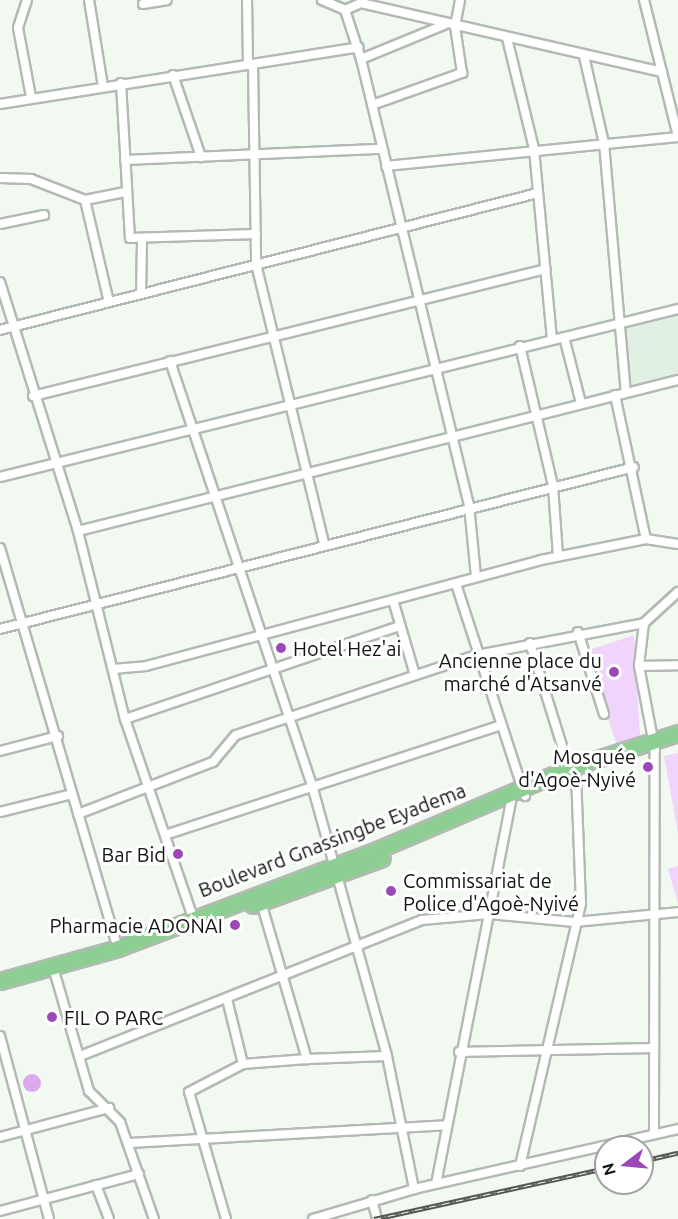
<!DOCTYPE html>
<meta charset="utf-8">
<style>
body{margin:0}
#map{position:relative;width:678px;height:1219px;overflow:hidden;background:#f1f9f1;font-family:Ubuntu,sans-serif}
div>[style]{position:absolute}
.built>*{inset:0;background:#e2f0e3}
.green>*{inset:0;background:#f0d4fb}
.water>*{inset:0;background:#dca9ef}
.round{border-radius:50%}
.roads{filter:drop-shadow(2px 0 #b3bab3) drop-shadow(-2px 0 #b3bab3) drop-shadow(0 2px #b3bab3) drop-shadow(0 -2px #b3bab3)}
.street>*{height:8px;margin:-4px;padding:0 4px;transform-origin:4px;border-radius:4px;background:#fff}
.highway>*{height:15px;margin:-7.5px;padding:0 7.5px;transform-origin:7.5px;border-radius:7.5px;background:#8dcf93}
.rail>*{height:4.5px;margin-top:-2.25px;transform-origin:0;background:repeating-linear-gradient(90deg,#fff 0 7px,#535753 0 14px);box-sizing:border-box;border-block:2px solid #535753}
.dots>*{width:16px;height:16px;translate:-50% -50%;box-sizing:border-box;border:3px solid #fff;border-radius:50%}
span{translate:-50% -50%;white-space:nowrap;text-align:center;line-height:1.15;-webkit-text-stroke:6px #fff;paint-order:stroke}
.poi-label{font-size:20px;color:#121512}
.left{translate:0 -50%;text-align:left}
.right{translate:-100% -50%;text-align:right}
.street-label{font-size:20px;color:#121512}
.north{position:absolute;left:594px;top:1135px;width:60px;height:60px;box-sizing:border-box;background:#fff;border:2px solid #a0a1a0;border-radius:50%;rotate:254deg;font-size:16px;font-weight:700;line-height:24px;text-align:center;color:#121512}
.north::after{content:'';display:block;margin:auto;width:21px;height:27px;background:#9b49b8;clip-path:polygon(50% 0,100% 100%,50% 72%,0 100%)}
</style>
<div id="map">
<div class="built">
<div style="clip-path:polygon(678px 313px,678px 374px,627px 387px,624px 328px)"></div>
</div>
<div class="green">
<div style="clip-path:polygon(634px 635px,640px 735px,618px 749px,586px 651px)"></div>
<div style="clip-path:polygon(678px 753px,678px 833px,664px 756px)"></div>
<div style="clip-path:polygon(678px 866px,678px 903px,668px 869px)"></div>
</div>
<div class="water">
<div class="round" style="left:23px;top:1074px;width:18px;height:18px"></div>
</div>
<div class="roads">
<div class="street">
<div style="left:27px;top:0;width:29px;rotate:108deg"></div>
<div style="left:18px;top:28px;width:70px;rotate:79.3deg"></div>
<div style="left:89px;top:0;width:87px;rotate:80.8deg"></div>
<div style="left:247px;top:0;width:65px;rotate:89.1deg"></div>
<div style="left:322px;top:0;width:25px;rotate:23deg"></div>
<div style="left:345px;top:10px;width:52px;rotate:71.9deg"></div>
<div style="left:361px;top:59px;width:459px;rotate:76.4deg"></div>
<div style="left:469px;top:505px;width:72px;rotate:84.4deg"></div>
<div style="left:644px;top:0;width:140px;rotate:76deg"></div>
<div style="left:143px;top:4px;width:24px;rotate:-9deg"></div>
<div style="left:345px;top:10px;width:17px;rotate:-24deg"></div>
<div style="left:361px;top:3px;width:309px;rotate:12.9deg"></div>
<div style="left:507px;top:38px;width:114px;rotate:76.3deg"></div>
<div style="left:534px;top:149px;width:191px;rotate:84.6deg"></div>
<div style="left:584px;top:56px;width:89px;rotate:77.1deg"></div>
<div style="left:604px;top:143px;width:250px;rotate:85deg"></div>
<div style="left:361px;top:59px;width:90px;rotate:-22.3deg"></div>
<div style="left:253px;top:65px;width:199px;rotate:89.1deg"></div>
<div style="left:256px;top:264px;width:287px;rotate:76.3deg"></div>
<div style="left:173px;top:75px;width:87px;rotate:71.1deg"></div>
<div style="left:121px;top:83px;width:155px;rotate:86.7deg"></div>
<div style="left:130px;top:238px;width:126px;rotate:-1.8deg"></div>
<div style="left:0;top:104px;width:363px;rotate:-9deg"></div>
<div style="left:372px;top:105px;width:96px;rotate:-19.6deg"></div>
<div style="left:462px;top:73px;width:48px;rotate:-98.5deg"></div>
<div style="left:455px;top:26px;width:26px;rotate:-79deg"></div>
<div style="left:125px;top:160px;width:257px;rotate:-2.5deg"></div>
<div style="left:386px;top:166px;width:293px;rotate:-5.7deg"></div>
<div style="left:0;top:178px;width:31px;rotate:2deg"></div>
<div style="left:31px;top:179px;width:58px;rotate:21.3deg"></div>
<div style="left:85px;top:200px;width:41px;rotate:-11.3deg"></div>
<div style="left:85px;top:200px;width:105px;rotate:76.8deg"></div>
<div style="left:0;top:224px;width:45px;rotate:-11.6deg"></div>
<div style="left:0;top:282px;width:261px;rotate:72.6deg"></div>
<div style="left:78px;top:531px;width:194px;rotate:76deg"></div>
<div style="left:125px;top:719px;width:216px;rotate:71.1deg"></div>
<div style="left:141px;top:294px;width:53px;rotate:-88.9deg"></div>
<div style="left:0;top:330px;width:555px;rotate:-14.29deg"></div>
<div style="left:564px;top:337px;width:68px;rotate:75.6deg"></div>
<div style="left:520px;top:346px;width:144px;rotate:76.7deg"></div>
<div style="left:553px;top:486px;width:70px;rotate:85.9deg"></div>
<div style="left:170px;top:361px;width:451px;rotate:71.5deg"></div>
<div style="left:313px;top:789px;width:277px;rotate:74.5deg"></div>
<div style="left:387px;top:1056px;width:136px;rotate:78.5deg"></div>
<div style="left:615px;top:395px;width:147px;rotate:77.9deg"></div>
<div style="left:33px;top:396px;width:528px;rotate:-13.9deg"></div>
<div style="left:0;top:477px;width:699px;rotate:-13.92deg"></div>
<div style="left:78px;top:531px;width:619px;rotate:-14.13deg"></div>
<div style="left:0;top:548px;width:417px;rotate:73.6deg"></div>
<div style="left:456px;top:584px;width:223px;rotate:72deg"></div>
<div style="left:393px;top:600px;width:78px;rotate:73.7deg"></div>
<div style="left:0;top:629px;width:654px;rotate:-14.33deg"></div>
<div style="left:578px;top:632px;width:86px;rotate:72.4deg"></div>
<div style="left:530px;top:643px;width:131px;rotate:72.7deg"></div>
<div style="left:639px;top:666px;width:39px;rotate:-1deg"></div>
<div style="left:113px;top:669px;width:33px;rotate:-5deg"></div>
<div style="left:146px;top:666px;width:409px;rotate:-15deg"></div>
<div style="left:541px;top:560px;width:107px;rotate:-11.3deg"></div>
<div style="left:646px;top:539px;width:32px;rotate:9deg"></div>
<div style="left:125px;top:719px;width:290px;rotate:-18.7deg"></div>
<div style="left:0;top:751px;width:60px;rotate:-14.5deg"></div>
<div style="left:0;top:812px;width:74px;rotate:-14deg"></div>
<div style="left:78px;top:814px;width:145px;rotate:-21.1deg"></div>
<div style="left:213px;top:762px;width:35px;rotate:-50deg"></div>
<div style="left:236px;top:735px;width:254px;rotate:-18.4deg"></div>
<div style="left:477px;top:655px;width:170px;rotate:-10.8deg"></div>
<div style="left:168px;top:834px;width:350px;rotate:-18.1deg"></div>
<div style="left:261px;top:902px;width:164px;rotate:73.7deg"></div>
<div style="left:307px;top:1059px;width:80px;rotate:-2.1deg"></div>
<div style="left:55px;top:974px;width:122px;rotate:73.8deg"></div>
<div style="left:89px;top:1091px;width:44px;rotate:45deg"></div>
<div style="left:120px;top:1122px;width:103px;rotate:70.7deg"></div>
<div style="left:227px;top:999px;width:67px;rotate:76.2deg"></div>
<div style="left:0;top:1036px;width:189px;rotate:75deg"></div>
<div style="left:459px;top:1052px;width:191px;rotate:-1.2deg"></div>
<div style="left:80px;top:1056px;width:368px;rotate:-21.7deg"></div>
<div style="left:422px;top:920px;width:67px;rotate:-5.1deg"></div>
<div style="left:489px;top:914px;width:86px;rotate:5.3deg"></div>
<div style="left:575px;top:922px;width:103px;rotate:-5.5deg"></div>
<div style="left:654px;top:1134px;width:384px;rotate:-89.9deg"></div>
<div style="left:655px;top:750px;width:86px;rotate:-100.8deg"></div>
<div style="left:639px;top:666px;width:43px;rotate:-83.4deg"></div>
<div style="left:644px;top:623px;width:46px;rotate:-42.4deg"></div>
<div style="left:0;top:1137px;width:113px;rotate:-14.9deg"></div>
<div style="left:129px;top:1143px;width:318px;rotate:-3.2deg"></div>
<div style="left:520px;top:1166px;width:269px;rotate:-76.9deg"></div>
<div style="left:581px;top:904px;width:128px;rotate:-92.2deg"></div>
<div style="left:436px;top:1184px;width:390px;rotate:-78.9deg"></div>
<div style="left:96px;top:1185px;width:36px;rotate:69deg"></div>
<div style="left:372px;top:1200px;width:20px;rotate:75deg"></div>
<div style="left:0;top:1211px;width:144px;rotate:-14.9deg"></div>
<div style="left:226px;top:1219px;width:132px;rotate:-106.2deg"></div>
<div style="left:189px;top:1092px;width:61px;rotate:-27.4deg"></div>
<div style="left:243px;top:1064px;width:64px;rotate:-4.5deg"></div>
<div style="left:313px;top:1219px;width:105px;rotate:-16.5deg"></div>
<div style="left:414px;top:1189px;width:271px;rotate:-12.8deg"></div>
</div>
<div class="highway">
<div style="left:253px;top:905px;width:137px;rotate:-20deg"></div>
<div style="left:0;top:981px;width:123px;rotate:-15.6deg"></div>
<div style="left:118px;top:948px;width:277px;rotate:-20.7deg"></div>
<div style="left:377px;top:850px;width:209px;rotate:-23.1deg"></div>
<div style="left:569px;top:768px;width:114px;rotate:-17.8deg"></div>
</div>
</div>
<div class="rail">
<div style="left:642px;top:1161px;width:37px;rotate:-13deg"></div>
<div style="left:374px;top:1219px;width:238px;rotate:-12.4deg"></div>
</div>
<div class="dots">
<div style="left:281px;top:648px;background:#9b49b8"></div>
<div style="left:614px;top:672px;background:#9b49b8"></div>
<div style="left:648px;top:767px;background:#9b49b8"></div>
<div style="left:178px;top:854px;background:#9b49b8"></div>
<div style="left:391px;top:891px;background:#9b49b8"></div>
<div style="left:235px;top:925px;background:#9b49b8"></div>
<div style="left:52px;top:1017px;background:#9b49b8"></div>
</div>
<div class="poi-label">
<span class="left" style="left:293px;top:648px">Hotel Hez'ai</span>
<span class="right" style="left:602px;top:672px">Ancienne place du<br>marché d'Atsanvé</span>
<span class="right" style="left:636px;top:768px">Mosquée<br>d'Agoè-Nyivé</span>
<span class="right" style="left:166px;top:854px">Bar Bid</span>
<span class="left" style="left:403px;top:892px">Commissariat de<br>Police d'Agoè-Nyivé</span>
<span class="right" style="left:223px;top:925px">Pharmacie ADONAI</span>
<span class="left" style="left:64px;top:1017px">FIL O PARC</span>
</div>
<div class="street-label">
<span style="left:332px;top:840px;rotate:-21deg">Boulevard Gnassingbe Eyadema</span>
</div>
<div class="north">N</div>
</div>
